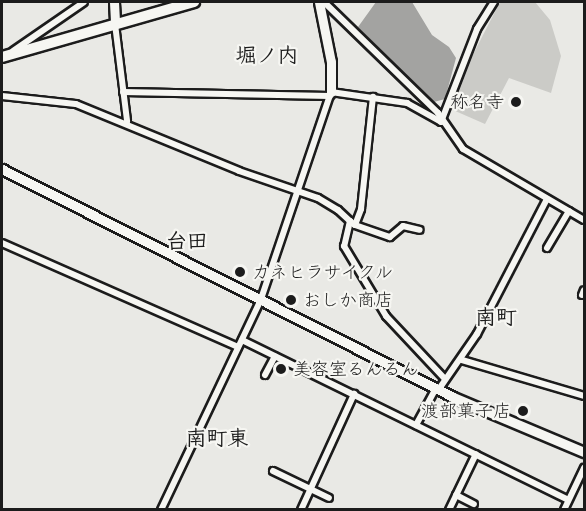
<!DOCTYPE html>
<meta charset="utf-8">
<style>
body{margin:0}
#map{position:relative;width:586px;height:511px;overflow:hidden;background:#e9e9e5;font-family:Sriracha,"Klee One",sans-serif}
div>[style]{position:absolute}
.green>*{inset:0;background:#cbcbc7}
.water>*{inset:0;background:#a3a3a1}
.roads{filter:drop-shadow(2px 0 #1c1c1c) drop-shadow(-2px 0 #1c1c1c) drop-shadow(0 2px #1c1c1c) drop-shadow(0 -2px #1c1c1c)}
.street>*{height:6px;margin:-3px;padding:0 3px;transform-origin:3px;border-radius:3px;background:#f6f6f2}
.secondary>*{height:9px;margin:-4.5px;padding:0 4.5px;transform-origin:4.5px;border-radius:4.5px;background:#f6f6f2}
.highway>*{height:10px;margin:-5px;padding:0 5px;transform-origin:5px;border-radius:5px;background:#f6f6f2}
.dots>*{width:16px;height:16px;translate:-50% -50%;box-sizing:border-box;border:3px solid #f6f6f2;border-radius:50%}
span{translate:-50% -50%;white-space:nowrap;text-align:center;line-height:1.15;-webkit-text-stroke:4.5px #f6f6f2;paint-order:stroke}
.poi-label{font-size:18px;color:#1c1c1c}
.right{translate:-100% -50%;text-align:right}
.left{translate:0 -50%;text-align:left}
.quarter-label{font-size:21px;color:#1c1c1c;font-weight:700}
.frame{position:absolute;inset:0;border:3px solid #1c1c1c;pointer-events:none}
</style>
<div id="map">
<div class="green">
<div style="clip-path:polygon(500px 2px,535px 2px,550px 20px,561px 56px,551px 93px,509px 78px,485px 124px,453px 110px,463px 74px)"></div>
</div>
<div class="water">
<div style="clip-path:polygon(376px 2px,412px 2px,432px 35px,449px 47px,456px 58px,445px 99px,434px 102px,358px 27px)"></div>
</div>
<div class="roads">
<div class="street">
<div style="left:324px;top:2px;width:159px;rotate:44.2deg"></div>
<div style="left:438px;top:113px;width:44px;rotate:55.2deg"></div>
<div style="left:463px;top:149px;width:140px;rotate:30.4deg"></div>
<div style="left:115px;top:24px;width:98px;rotate:82.9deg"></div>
<div style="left:13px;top:51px;width:86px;rotate:-34.6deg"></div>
<div style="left:123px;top:92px;width:207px;rotate:1.1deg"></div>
<div style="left:2px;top:96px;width:74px;rotate:6.2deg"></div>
<div style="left:76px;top:104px;width:176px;rotate:22.3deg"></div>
<div style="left:239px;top:171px;width:83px;rotate:18.9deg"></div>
<div style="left:318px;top:198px;width:23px;rotate:31deg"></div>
<div style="left:338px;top:210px;width:16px;rotate:43deg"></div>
<div style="left:350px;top:221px;width:26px;rotate:103deg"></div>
<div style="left:344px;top:246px;width:82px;rotate:59deg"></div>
<div style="left:386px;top:316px;width:85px;rotate:46.9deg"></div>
<div style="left:441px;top:122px;width:100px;rotate:-68.8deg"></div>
<div style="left:477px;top:29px;width:32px;rotate:-58deg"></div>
<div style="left:350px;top:221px;width:6px;rotate:39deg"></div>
<div style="left:355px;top:225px;width:17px;rotate:-69deg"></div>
<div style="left:361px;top:209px;width:113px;rotate:-83.9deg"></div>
<div style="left:355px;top:225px;width:37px;rotate:19deg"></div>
<div style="left:390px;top:237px;width:17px;rotate:-40deg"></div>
<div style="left:403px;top:226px;width:17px;rotate:13deg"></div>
<div style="left:2px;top:243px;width:258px;rotate:23.8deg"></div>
<div style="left:547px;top:248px;width:43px;rotate:-59.3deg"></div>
<div style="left:582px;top:295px;width:5px;rotate:-68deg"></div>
<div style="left:242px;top:340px;width:363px;rotate:26.1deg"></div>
<div style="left:462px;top:360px;width:127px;rotate:16.4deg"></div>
<div style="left:265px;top:375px;width:21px;rotate:-62deg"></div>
<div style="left:439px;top:389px;width:67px;rotate:-55.4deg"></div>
<div style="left:477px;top:334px;width:152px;rotate:-62.6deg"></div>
<div style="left:416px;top:425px;width:42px;rotate:-61.6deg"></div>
<div style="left:273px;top:471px;width:62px;rotate:25.7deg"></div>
<div style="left:456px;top:495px;width:20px;rotate:27deg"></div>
<div style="left:161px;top:510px;width:233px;rotate:-64.6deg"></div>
<div style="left:261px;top:299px;width:219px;rotate:-71.3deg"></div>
<div style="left:331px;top:92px;width:77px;rotate:8.2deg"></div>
<div style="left:407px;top:103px;width:39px;rotate:29deg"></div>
<div style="left:301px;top:510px;width:128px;rotate:-65.4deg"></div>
<div style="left:449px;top:510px;width:62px;rotate:-64.3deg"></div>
<div style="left:564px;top:510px;width:47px;rotate:-64.5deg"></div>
</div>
<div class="secondary">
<div style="left:114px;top:2px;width:22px;rotate:87deg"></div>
<div style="left:319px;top:2px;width:61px;rotate:78.7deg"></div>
<div style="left:331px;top:62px;width:30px;rotate:90deg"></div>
<div style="left:2px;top:169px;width:505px;rotate:26.82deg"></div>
<div style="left:453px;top:397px;width:142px;rotate:22.8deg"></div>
</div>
<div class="highway">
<div style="left:2px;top:57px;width:200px;rotate:-16deg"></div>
</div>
</div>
<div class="dots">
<div style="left:516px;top:102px;background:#1c1c1c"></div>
<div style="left:240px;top:272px;background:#1c1c1c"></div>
<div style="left:291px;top:300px;background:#1c1c1c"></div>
<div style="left:281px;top:369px;background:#1c1c1c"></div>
<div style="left:523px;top:411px;background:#1c1c1c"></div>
</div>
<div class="poi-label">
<span class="right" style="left:504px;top:102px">称名寺</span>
<span class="left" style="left:252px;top:272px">カネヒラサイクル</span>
<span class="left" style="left:303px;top:300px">おしか商店</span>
<span class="left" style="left:293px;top:369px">美容室るんるん</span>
<span class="right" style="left:511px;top:411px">渡部菓子店</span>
</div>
<div class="quarter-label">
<span style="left:267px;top:55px">堀ノ内</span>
<span style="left:187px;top:241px">台田</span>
<span style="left:496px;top:317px">南町</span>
<span style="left:217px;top:438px">南町東</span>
</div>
<div class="frame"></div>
</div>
